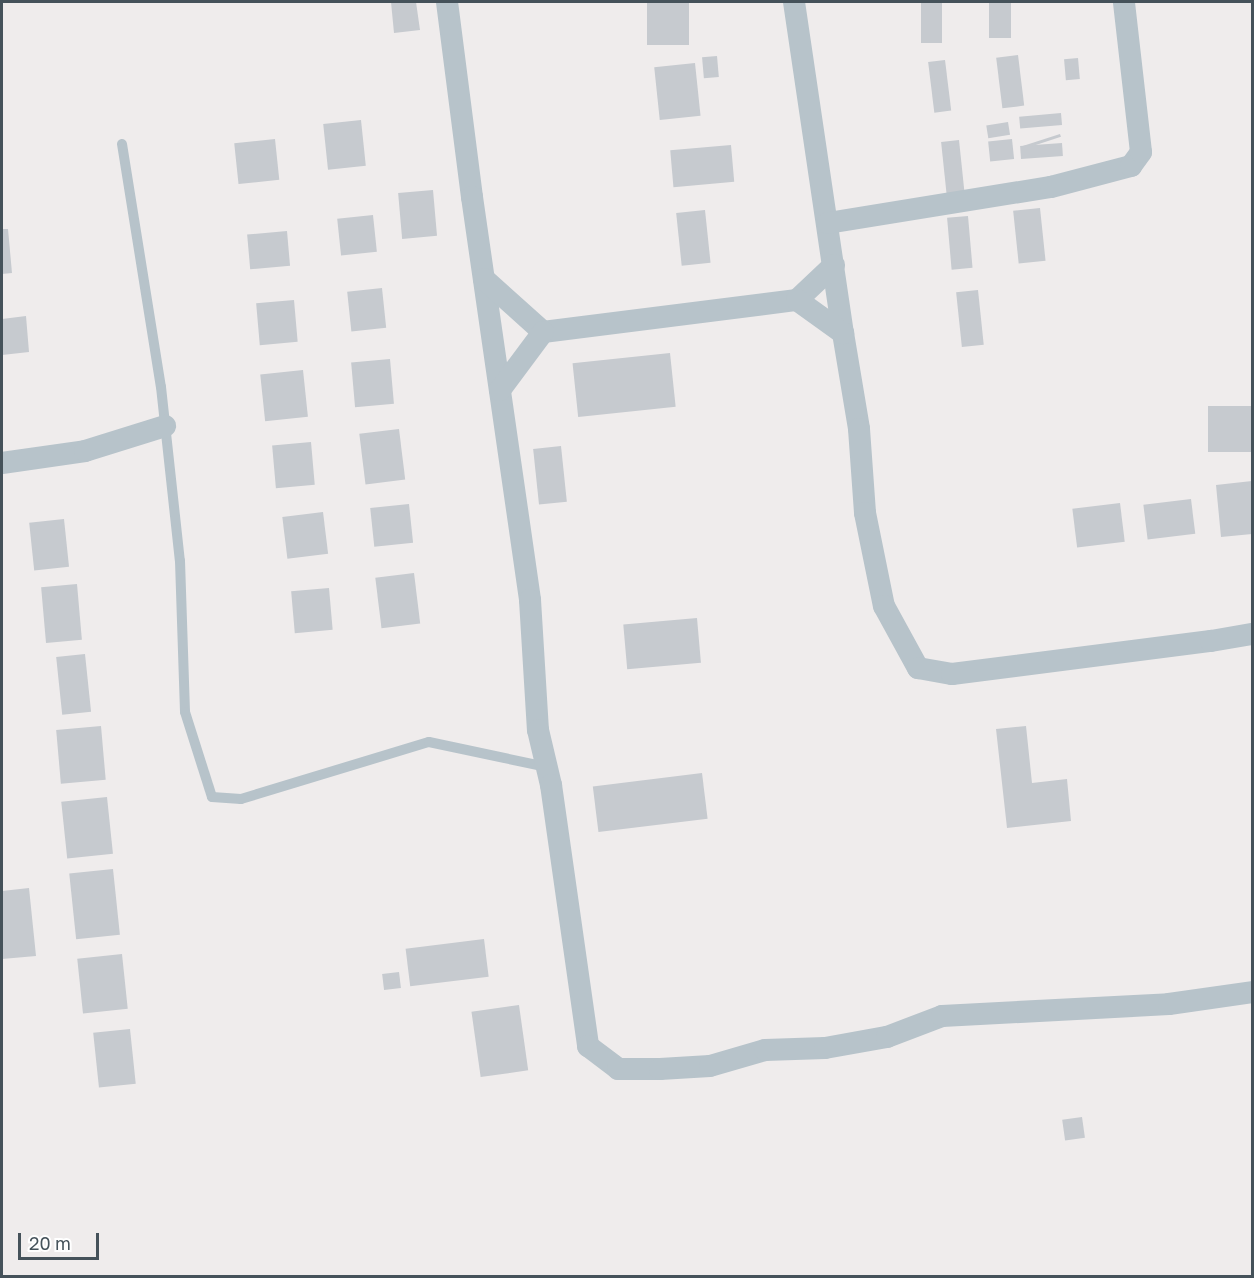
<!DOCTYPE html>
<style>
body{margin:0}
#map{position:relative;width:1254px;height:1278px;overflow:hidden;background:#efecec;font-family:"Golos Text",sans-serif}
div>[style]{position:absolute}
.building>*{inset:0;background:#c6cacf;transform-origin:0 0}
.service>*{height:10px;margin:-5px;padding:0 5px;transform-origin:5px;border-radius:5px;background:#b7c3ca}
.minor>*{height:22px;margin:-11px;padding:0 11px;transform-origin:11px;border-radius:11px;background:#b7c3ca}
span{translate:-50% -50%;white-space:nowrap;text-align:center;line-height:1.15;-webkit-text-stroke:6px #fff;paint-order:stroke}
.frame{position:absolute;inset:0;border:3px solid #45525a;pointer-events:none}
.scale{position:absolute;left:18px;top:1233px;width:81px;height:27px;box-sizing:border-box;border:3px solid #45525a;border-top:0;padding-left:8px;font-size:18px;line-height:21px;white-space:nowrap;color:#45525a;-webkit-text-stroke:4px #fff;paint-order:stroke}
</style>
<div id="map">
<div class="building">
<div style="clip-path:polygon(391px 2px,416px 2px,420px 30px,394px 33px)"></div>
<div style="left:647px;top:2px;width:42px;height:43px"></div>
<div style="left:921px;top:2px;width:21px;height:41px"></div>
<div style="left:989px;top:2px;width:22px;height:36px"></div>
<div style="left:1018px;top:55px;width:51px;height:22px;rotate:83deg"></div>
<div style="left:717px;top:56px;width:21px;height:15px;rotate:85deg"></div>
<div style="left:1078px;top:58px;width:21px;height:14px;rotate:85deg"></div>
<div style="left:945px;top:60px;width:51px;height:17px;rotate:83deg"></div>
<div style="left:695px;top:63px;width:53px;height:41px;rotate:84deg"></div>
<div style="left:1061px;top:113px;width:12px;height:42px;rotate:85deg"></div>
<div style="left:361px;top:120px;width:46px;height:38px;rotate:84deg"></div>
<div style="left:1008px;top:122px;width:13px;height:22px;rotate:81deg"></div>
<div style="left:1060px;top:134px;width:3px;height:40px;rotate:72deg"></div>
<div style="left:275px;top:139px;width:41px;height:41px;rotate:84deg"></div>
<div style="left:1012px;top:139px;width:20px;height:24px;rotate:84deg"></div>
<div style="left:959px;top:140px;width:56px;height:18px;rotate:84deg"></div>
<div style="left:1062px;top:143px;width:13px;height:42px;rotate:86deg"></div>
<div style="left:731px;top:145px;width:37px;height:61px;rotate:85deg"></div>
<div style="left:433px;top:190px;width:46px;height:35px;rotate:85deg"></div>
<div style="left:1040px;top:208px;width:53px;height:27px;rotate:84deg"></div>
<div style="left:705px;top:210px;width:53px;height:29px;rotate:84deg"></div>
<div style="left:373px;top:215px;width:37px;height:36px;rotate:84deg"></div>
<div style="left:968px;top:216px;width:52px;height:21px;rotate:85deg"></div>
<div style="clip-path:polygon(2px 229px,8px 229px,12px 273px,2px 274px)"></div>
<div style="left:287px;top:231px;width:35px;height:40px;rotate:85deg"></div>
<div style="left:382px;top:288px;width:40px;height:35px;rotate:84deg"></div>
<div style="left:978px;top:290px;width:55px;height:22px;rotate:84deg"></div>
<div style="left:294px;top:300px;width:42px;height:38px;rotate:85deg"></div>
<div style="clip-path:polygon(26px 316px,29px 352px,2px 355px,2px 319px)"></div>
<div style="left:670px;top:353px;width:54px;height:98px;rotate:84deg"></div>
<div style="left:390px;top:359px;width:45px;height:39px;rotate:85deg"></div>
<div style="left:303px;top:370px;width:47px;height:43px;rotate:84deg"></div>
<div style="left:1252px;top:406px;width:46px;height:44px;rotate:90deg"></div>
<div style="left:399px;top:429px;width:51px;height:40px;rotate:83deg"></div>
<div style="left:311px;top:442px;width:43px;height:39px;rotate:85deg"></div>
<div style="left:561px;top:446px;width:56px;height:28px;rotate:84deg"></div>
<div style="clip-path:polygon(1252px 481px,1252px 534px,1221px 537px,1216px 485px)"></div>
<div style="left:1191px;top:499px;width:35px;height:48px;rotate:83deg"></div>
<div style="left:1120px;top:503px;width:39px;height:48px;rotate:83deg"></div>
<div style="left:409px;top:504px;width:39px;height:39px;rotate:84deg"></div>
<div style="left:323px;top:512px;width:42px;height:41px;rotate:83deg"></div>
<div style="left:64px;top:519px;width:48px;height:35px;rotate:84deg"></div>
<div style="left:414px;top:573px;width:51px;height:39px;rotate:83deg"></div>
<div style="left:77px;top:584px;width:56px;height:36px;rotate:85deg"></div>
<div style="left:329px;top:588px;width:42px;height:38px;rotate:85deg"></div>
<div style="left:697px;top:618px;width:45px;height:74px;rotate:85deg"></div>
<div style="left:85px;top:654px;width:58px;height:29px;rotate:84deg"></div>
<div style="left:101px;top:726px;width:54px;height:45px;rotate:85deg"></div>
<div style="clip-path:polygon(1026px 726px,1032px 783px,1067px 779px,1071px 821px,1007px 828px,996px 729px)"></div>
<div style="left:702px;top:773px;width:46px;height:110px;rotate:83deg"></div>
<div style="left:107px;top:797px;width:57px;height:46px;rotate:84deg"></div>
<div style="left:113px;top:869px;width:66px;height:44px;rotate:84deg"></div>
<div style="clip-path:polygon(29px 888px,36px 956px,2px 959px,2px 891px)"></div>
<div style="left:484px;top:939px;width:38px;height:79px;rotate:83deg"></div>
<div style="left:122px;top:954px;width:55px;height:45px;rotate:84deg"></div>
<div style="left:399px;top:972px;width:16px;height:17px;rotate:83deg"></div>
<div style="left:519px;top:1005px;width:66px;height:48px;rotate:82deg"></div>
<div style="left:130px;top:1029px;width:55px;height:37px;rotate:84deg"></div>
<div style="left:1082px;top:1117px;width:21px;height:20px;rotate:82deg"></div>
</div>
<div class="service">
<div style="left:122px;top:144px;width:246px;rotate:80.9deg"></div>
<div style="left:161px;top:387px;width:175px;rotate:83.8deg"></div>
<div style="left:180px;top:561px;width:151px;rotate:88.1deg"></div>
<div style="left:185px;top:712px;width:89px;rotate:72.4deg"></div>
<div style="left:212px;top:797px;width:29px;rotate:4deg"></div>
<div style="left:241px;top:799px;width:196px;rotate:-16.9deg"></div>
<div style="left:429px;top:742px;width:121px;rotate:12deg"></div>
</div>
<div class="minor">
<div style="left:447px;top:2px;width:197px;rotate:82.7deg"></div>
<div style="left:472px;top:197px;width:407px;rotate:81.8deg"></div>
<div style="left:530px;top:600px;width:130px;rotate:86.5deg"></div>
<div style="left:538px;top:730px;width:57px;rotate:76.7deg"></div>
<div style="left:551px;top:785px;width:264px;rotate:81.9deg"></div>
<div style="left:588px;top:1046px;width:38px;rotate:37deg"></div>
<div style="left:618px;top:1069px;width:42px"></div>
<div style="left:660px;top:1069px;width:50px;rotate:-3.4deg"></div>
<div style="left:710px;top:1066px;width:57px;rotate:-16.2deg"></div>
<div style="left:765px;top:1050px;width:60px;rotate:-1.9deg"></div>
<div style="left:825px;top:1048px;width:63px;rotate:-10.1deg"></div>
<div style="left:887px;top:1037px;width:59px;rotate:-20.9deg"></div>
<div style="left:942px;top:1016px;width:227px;rotate:-3deg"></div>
<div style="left:1169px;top:1004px;width:84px;rotate:-8.2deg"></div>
<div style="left:794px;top:2px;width:335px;rotate:81.6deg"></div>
<div style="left:843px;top:333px;width:97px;rotate:80.5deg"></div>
<div style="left:859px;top:429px;width:84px;rotate:85.9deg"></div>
<div style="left:865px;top:513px;width:95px;rotate:78.5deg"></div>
<div style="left:884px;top:606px;width:71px;rotate:61.3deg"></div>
<div style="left:918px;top:668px;width:35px;rotate:10deg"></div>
<div style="left:952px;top:674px;width:261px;rotate:-7.3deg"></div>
<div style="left:1211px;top:641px;width:42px;rotate:-9.7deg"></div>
<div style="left:828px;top:223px;width:226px;rotate:-9.2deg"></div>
<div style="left:1051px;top:187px;width:83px;rotate:-14.7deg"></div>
<div style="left:1131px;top:166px;width:17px;rotate:-54deg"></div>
<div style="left:1141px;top:152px;width:151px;rotate:-96.5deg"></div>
<div style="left:484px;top:279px;width:79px;rotate:41.9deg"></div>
<div style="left:543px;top:332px;width:256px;rotate:-7.2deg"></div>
<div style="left:797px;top:300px;width:51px;rotate:-43.4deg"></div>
<div style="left:797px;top:300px;width:57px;rotate:35.7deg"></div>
<div style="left:500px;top:390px;width:72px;rotate:-53.4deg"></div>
<div style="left:2px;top:463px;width:84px;rotate:-8.2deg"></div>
<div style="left:85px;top:451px;width:84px;rotate:-17.4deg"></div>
</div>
<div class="frame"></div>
<div class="scale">20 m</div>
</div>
